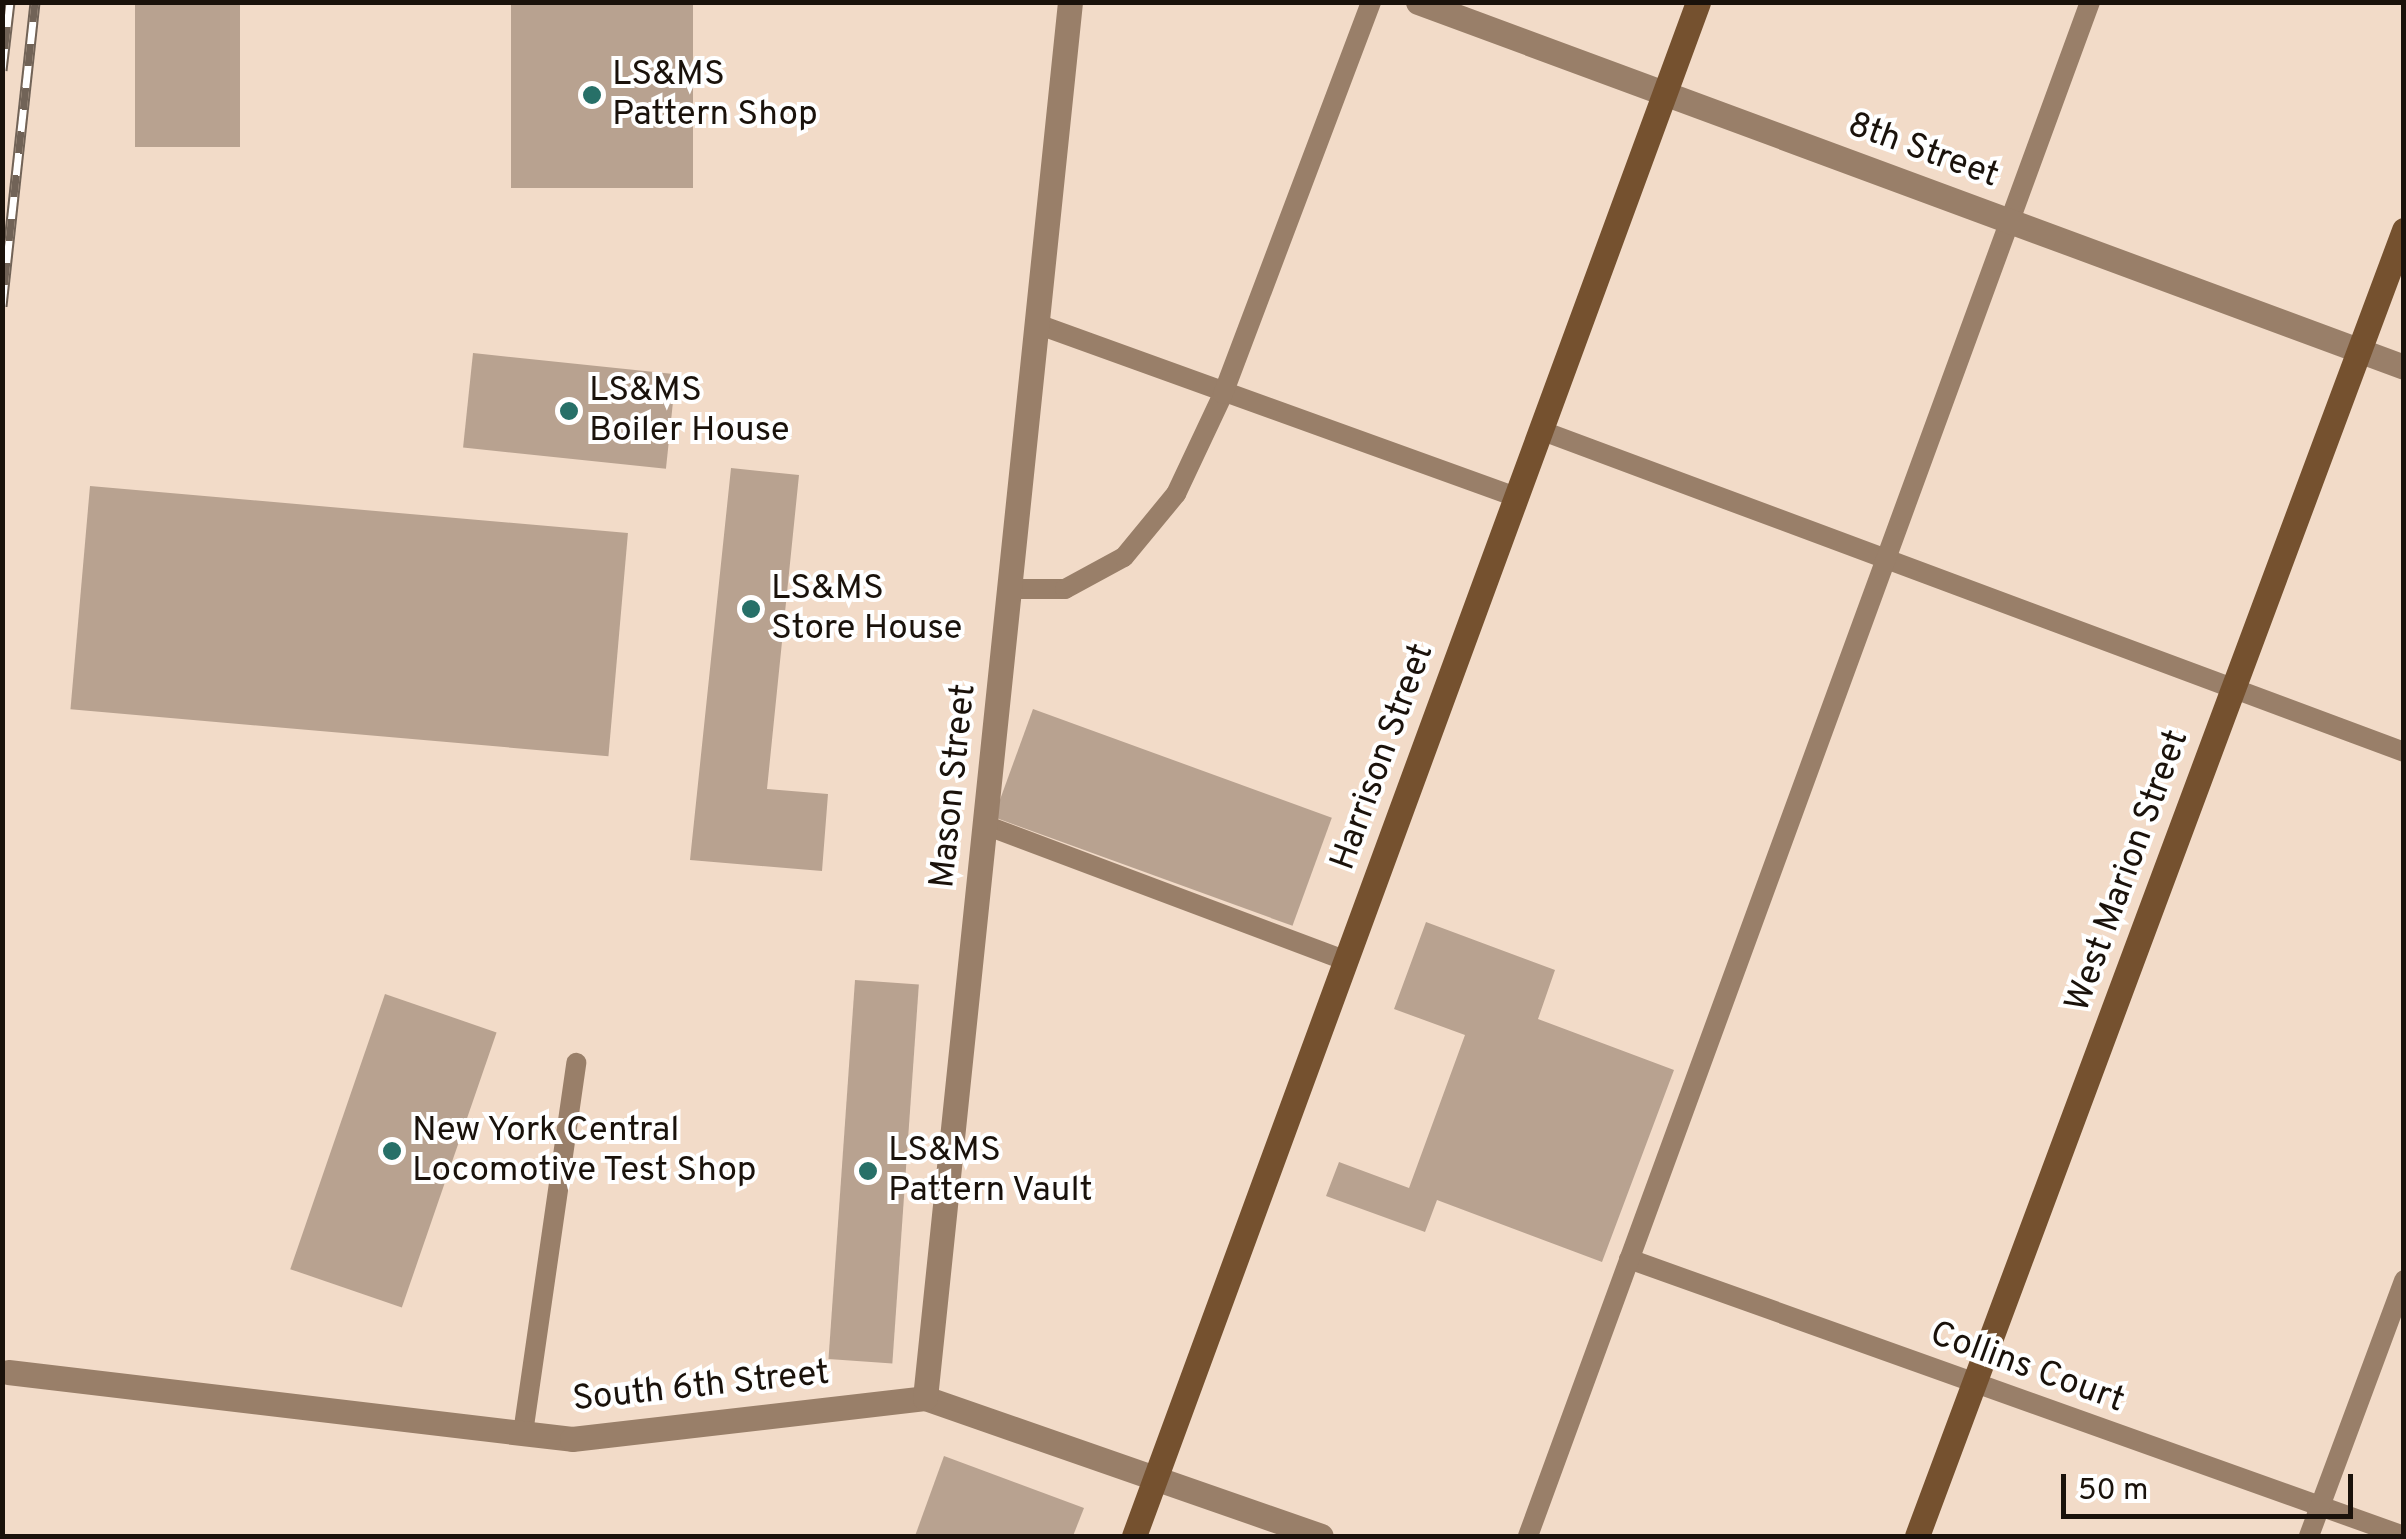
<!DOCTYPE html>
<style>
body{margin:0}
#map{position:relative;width:2406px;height:1539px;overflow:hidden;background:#f2dbc8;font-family:Overpass,sans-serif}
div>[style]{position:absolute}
.building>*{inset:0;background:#b8a290;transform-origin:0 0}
.lane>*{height:20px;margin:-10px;padding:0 10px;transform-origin:10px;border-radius:10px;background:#997f69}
.street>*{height:25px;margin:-12.5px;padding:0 12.5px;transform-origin:12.5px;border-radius:12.5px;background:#997f69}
.secondary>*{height:25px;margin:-12.5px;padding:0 12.5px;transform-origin:12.5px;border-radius:12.5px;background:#75512f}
.rail>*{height:11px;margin-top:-5.5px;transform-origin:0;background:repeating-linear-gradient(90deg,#fff 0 22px,#716357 0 44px);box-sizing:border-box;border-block:2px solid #716357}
.dots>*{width:28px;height:28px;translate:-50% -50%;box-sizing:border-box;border:5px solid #fff;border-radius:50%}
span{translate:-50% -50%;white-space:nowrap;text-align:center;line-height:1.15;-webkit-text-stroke:8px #fff;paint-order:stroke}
.poi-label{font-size:35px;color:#1a120b}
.left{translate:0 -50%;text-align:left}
.street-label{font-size:35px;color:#1a120b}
.frame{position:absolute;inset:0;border:5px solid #1a120b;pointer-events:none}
.scale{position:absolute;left:2061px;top:1474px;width:292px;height:45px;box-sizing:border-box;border:5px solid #1a120b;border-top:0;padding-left:12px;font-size:30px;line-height:35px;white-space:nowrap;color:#1a120b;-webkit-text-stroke:8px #fff;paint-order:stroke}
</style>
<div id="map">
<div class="building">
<div style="left:135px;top:2px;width:105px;height:145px"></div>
<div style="left:511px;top:2px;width:182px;height:186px"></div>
<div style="left:473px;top:353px;width:204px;height:95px;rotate:6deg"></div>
<div style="clip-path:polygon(731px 468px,799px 475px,767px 789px,828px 794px,822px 871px,690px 860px)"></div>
<div style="left:90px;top:486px;width:540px;height:224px;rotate:5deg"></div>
<div style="left:1033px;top:709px;width:318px;height:115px;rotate:20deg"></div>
<div style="clip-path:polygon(1426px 922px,1555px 970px,1538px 1019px,1674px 1070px,1602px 1262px,1437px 1200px,1425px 1232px,1326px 1196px,1339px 1162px,1409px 1188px,1465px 1035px,1394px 1009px)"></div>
<div style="left:855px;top:980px;width:64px;height:380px;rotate:4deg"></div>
<div style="left:385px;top:994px;width:118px;height:291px;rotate:19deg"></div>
<div style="clip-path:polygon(944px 1456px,1084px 1508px,1073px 1536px,915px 1536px)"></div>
</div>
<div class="lane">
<div style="left:1037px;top:324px;width:509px;rotate:19.86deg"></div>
<div style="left:1540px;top:430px;width:922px;rotate:20.44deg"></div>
<div style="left:1009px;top:589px;width:56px"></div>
<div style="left:1065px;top:589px;width:67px;rotate:-28.5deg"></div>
<div style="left:1124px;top:557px;width:82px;rotate:-50.5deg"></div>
<div style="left:1176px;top:494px;width:110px;rotate:-64.8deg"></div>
<div style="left:1223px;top:394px;width:419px;rotate:-69.3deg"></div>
<div style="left:985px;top:825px;width:384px;rotate:20.6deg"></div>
<div style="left:1629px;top:1259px;width:823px;rotate:19.67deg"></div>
<div style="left:523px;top:1433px;width:374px;rotate:-81.8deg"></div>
<div style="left:1528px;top:1536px;width:1634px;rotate:-69.88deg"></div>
<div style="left:2309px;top:1536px;width:273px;rotate:-69.6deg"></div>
</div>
<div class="street">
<div style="left:1418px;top:2px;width:1051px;rotate:20.31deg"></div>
<div style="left:8px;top:1372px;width:568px;rotate:6.77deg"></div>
<div style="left:572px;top:1439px;width:355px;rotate:-6.6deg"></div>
<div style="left:925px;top:1398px;width:419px;rotate:19.2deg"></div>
<div style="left:925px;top:1398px;width:1404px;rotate:-84.07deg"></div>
</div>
<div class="secondary">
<div style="left:1134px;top:1536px;width:1634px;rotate:-69.81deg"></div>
<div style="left:1917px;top:1536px;width:1394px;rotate:-69.55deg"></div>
</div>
<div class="rail">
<div style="left:2px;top:70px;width:68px;rotate:-83.3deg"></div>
<div style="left:2px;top:306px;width:306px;rotate:-83.8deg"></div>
</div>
<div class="dots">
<div style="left:592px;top:95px;background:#277068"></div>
<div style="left:569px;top:411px;background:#277068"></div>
<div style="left:751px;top:609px;background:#277068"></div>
<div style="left:392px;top:1151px;background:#277068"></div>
<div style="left:868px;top:1171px;background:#277068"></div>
</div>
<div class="poi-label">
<span class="left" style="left:612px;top:95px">LS&amp;MS<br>Pattern Shop</span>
<span class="left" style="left:589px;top:411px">LS&amp;MS<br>Boiler House</span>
<span class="left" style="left:771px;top:609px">LS&amp;MS<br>Store House</span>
<span class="left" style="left:412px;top:1151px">New York Central<br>Locomotive Test Shop</span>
<span class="left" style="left:888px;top:1171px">LS&amp;MS<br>Pattern Vault</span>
</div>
<div class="street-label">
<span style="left:1923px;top:151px;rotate:20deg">8th Street</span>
<span style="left:1383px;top:757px;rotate:-70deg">Harrison Street</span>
<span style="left:954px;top:786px;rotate:-84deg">Mason Street</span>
<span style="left:2128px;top:871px;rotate:-70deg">West Marion Street</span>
<span style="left:2027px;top:1368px;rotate:20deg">Collins Court</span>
<span style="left:701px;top:1387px;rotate:-6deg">South 6th Street</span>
</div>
<div class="frame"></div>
<div class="scale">50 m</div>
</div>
